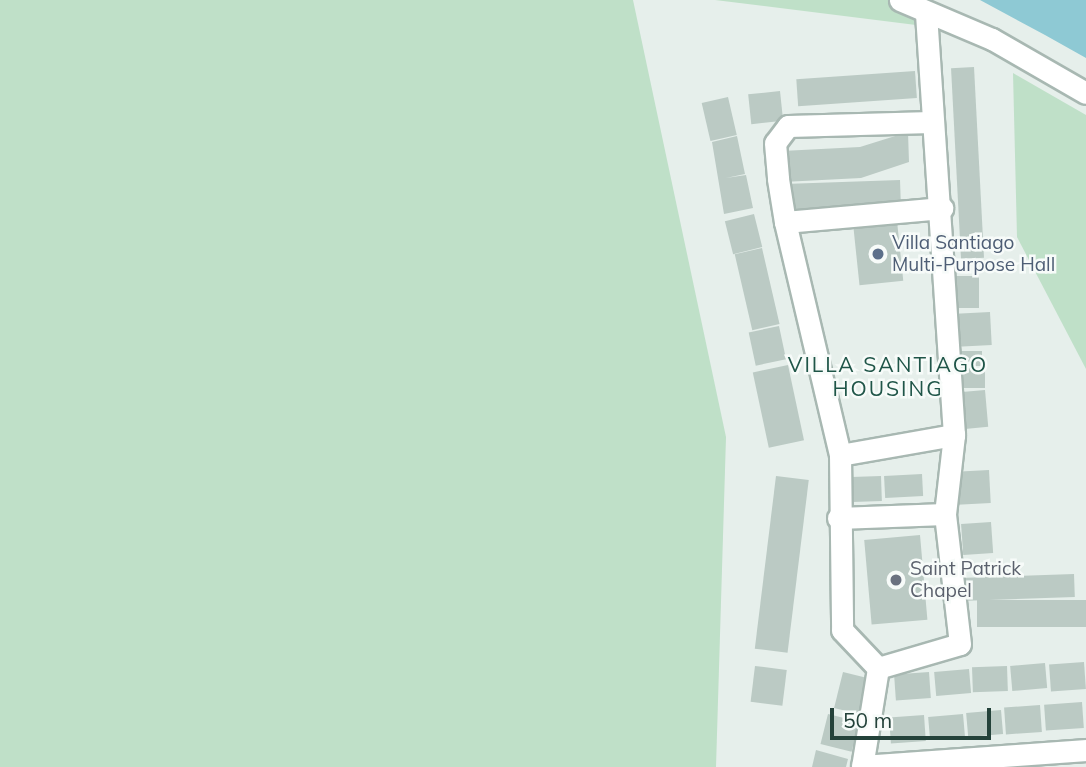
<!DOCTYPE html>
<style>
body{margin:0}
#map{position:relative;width:1086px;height:767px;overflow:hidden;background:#e6efeb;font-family:Mulish,sans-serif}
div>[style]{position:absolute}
.green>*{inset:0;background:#bfe0c8}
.water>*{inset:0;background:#8ec9d4}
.building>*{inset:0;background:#bbcac4;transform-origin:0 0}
.roads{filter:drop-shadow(2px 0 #a8b8b2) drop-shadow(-2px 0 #a8b8b2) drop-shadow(0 2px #a8b8b2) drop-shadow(0 -2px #a8b8b2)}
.street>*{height:21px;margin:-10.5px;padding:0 10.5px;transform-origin:10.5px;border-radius:10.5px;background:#fff}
.dots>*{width:19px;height:19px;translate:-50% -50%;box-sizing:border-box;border:4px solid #f7fbf9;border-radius:50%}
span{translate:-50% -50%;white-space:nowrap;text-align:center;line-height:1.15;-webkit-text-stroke:5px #f7fbf9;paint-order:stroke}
.service-label{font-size:19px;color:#4e5e75}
.left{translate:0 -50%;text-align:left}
.worship-label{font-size:19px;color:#5b616d}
.neighbourhood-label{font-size:21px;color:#1f5548;letter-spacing:2px}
.scale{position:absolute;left:830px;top:708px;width:161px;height:32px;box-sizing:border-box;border:4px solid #24423a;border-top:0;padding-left:9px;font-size:21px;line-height:24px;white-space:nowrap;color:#24423a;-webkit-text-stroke:5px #f7fbf9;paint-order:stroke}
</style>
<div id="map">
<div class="green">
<div style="clip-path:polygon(0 0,633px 0,726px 437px,716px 767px,0 767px)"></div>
<div style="clip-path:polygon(715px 0,893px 0,911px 7px,916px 25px)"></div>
<div style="clip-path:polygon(1013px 73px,1086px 115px,1086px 369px,1017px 237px)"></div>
</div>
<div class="water">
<div style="clip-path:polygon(980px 0,1086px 0,1086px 58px,1045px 35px)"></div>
</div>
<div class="building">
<div style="left:974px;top:67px;width:191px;height:23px;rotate:87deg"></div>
<div style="left:915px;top:71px;width:27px;height:119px;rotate:86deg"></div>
<div style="left:780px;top:91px;width:30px;height:32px;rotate:84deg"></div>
<div style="left:728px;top:97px;width:39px;height:27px;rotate:77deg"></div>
<div style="clip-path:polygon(908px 132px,909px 162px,861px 178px,783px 182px,782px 151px,860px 147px)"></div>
<div style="clip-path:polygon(737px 136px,745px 174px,726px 178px,746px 175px,753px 208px,724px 214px,712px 142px)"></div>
<div style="left:900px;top:180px;width:30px;height:116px;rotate:88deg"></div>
<div style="left:754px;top:214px;width:34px;height:30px;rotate:76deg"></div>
<div style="left:897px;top:221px;width:60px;height:44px;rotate:84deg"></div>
<div style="left:762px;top:248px;width:78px;height:28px;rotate:77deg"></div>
<div style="left:950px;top:276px;width:29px;height:32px"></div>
<div style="left:990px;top:312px;width:33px;height:34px;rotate:87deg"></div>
<div style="left:779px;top:326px;width:34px;height:31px;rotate:78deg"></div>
<div style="left:982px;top:351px;width:15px;height:23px;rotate:90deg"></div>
<div style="left:788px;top:365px;width:77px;height:36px;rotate:78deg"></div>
<div style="left:985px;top:368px;width:20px;height:29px;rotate:90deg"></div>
<div style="left:985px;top:390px;width:37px;height:26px;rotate:85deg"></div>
<div style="left:989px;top:470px;width:33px;height:38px;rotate:87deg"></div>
<div style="left:922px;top:474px;width:22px;height:38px;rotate:87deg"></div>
<div style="left:776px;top:476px;width:33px;height:174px;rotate:7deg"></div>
<div style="left:881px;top:476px;width:25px;height:37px;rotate:88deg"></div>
<div style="left:991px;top:522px;width:31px;height:30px;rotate:86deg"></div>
<div style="left:920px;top:535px;width:85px;height:56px;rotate:85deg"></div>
<div style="left:1074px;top:574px;width:23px;height:115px;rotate:88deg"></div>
<div style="left:1086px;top:600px;width:27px;height:109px;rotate:90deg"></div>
<div style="left:1084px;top:662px;width:27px;height:35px;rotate:86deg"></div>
<div style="left:1045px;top:663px;width:25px;height:35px;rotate:85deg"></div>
<div style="left:755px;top:666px;width:32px;height:36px;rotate:7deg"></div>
<div style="left:1007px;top:666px;width:25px;height:35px;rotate:88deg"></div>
<div style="left:969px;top:669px;width:24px;height:35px;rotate:85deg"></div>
<div style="left:843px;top:672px;width:25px;height:37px;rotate:14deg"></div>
<div style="left:929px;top:672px;width:26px;height:35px;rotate:86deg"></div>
<div style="left:1082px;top:702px;width:26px;height:38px;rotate:86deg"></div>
<div style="left:1040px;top:705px;width:27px;height:36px;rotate:86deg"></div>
<div style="left:1001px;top:710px;width:24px;height:35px;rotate:85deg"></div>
<div style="left:828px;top:714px;width:32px;height:31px;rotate:14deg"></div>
<div style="left:963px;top:714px;width:23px;height:35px;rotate:85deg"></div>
<div style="left:924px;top:715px;width:26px;height:35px;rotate:86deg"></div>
<div style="clip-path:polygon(816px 750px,848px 759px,846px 767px,812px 767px)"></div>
</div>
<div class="roads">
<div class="street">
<div style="left:900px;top:0;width:100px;rotate:23deg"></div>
<div style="left:992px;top:39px;width:108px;rotate:29.9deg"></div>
<div style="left:931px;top:122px;width:143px;rotate:178.4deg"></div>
<div style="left:788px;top:126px;width:21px;rotate:127deg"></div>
<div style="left:775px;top:143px;width:36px;rotate:85deg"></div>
<div style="left:778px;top:179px;width:44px;rotate:80.8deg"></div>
<div style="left:785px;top:222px;width:158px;rotate:-5.1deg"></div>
<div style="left:785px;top:222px;width:239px;rotate:76.7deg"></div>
<div style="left:840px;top:455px;width:175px;rotate:89.3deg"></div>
<div style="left:842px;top:630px;width:52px;rotate:46.5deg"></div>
<div style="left:840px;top:455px;width:116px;rotate:-10deg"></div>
<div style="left:838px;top:518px;width:107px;rotate:-2.1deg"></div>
<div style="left:878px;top:668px;width:85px;rotate:-16.3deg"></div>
<div style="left:960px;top:644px;width:131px;rotate:-96.6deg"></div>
<div style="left:945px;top:514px;width:80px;rotate:-83.5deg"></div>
<div style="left:954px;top:435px;width:424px;rotate:-93.8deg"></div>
<div style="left:862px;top:766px;width:225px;rotate:-4.1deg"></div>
<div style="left:862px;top:767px;width:100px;rotate:-80.8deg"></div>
</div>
</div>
<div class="dots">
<div style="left:878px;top:254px;background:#5c6f8a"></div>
<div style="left:896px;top:580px;background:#6b7280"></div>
</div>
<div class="service-label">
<span class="left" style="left:892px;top:254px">Villa Santiago<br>Multi-Purpose Hall</span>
</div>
<div class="worship-label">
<span class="left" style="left:910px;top:580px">Saint Patrick<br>Chapel</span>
</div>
<div class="neighbourhood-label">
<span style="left:888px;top:376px">VILLA SANTIAGO<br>HOUSING</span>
</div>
<div class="scale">50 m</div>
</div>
